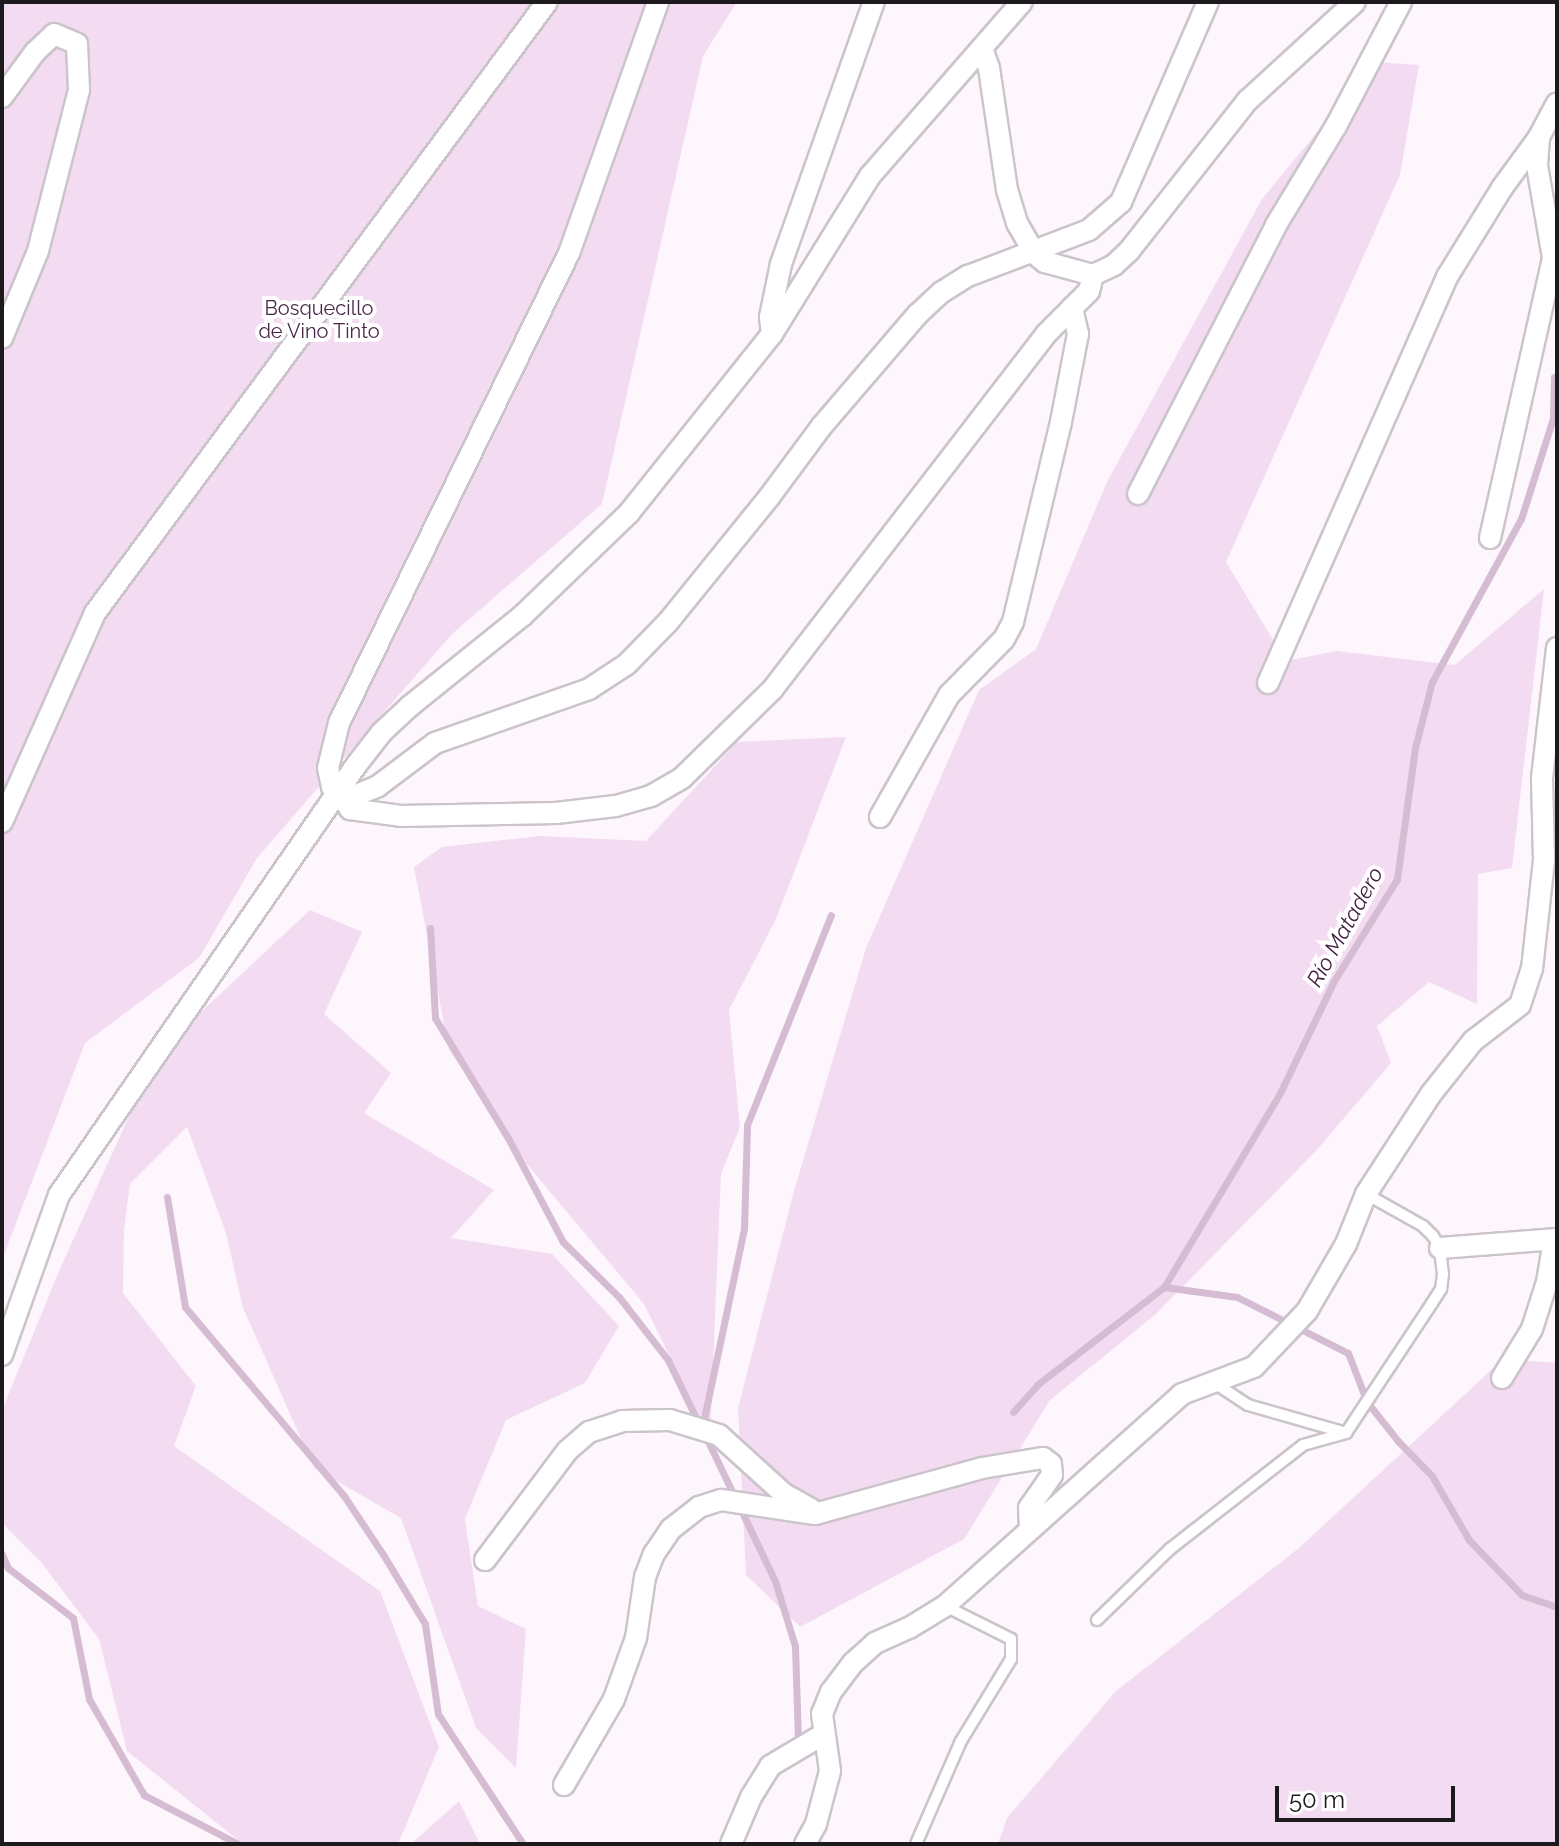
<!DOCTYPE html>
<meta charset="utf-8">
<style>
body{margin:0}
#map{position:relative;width:1559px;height:1846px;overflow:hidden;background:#fdf6fd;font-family:Raleway,sans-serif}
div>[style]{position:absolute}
.green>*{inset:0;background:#f3dcf2}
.stream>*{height:7px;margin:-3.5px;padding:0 3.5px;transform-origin:3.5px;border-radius:3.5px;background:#d5bcd3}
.roads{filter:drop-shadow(2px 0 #cbc4cb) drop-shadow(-2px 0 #cbc4cb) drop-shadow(0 2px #cbc4cb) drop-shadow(0 -2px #cbc4cb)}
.service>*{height:10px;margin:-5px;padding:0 5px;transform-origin:5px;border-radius:5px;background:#fff}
.minor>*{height:20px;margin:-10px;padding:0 10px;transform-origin:10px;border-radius:10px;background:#fff}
span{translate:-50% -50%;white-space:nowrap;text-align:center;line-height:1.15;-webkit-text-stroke:8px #fff;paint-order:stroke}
.park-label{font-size:20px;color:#492748}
.water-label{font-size:22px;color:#412041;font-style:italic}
.frame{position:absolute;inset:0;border:4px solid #1c1a1c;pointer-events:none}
.scale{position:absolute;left:1275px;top:1786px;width:180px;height:36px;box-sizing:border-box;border:4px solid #1c1a1c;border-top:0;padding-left:10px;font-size:24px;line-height:28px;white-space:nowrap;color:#1c1a1c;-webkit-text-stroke:6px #fff;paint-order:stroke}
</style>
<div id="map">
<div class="green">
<div style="clip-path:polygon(2px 2px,737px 2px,703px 56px,602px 504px,452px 634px,257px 858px,199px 958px,85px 1043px,2px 1260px)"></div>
<div style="clip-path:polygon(1375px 62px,1419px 65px,1400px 175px,1226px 562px,1286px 661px,1336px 651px,1455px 665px,1544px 589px,1512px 868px,1478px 874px,1477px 1004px,1429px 982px,1377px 1026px,1391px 1063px,1316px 1151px,1155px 1315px,1050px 1400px,964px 1539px,800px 1627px,746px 1575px,738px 1408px,794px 1191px,866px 948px,979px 690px,1036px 649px,1107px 482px,1262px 199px)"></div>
<div style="clip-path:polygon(846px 737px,776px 919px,729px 1010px,740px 1127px,721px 1174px,710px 1439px,644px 1304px,526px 1163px,449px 1050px,414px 867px,442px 847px,540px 836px,646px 841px,737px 742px)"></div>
<div style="clip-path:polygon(310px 910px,362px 932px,324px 1014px,391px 1073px,364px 1113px,494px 1190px,451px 1238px,552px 1254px,619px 1326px,585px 1383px,506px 1420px,465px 1519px,478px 1606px,526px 1629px,516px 1768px,476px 1728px,401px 1518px,314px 1468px,243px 1308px,226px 1233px,187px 1127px,130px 1184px,124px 1230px,123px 1293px,196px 1386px,174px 1446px,380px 1591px,439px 1747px,398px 1844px,243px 1844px,127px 1751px,99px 1639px,41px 1562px,2px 1523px,2px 1410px,59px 1271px,158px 1052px)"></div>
<div style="clip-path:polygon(1503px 1359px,1557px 1363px,1557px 1844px,998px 1844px,1007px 1818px,1116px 1691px,1299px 1548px)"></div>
<div style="clip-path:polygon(459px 1801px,480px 1844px,411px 1844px)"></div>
</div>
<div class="stream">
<div style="left:430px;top:928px;width:90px;rotate:86.8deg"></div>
<div style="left:435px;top:1018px;width:140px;rotate:58.7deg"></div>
<div style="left:508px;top:1138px;width:118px;rotate:62.1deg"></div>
<div style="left:563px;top:1242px;width:78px;rotate:44.5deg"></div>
<div style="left:619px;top:1297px;width:80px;rotate:52.1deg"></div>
<div style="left:668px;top:1360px;width:71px;rotate:64.2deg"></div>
<div style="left:167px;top:1197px;width:111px;rotate:80.7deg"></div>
<div style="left:185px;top:1307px;width:247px;rotate:49.9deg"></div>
<div style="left:344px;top:1496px;width:72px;rotate:56.3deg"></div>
<div style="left:384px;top:1556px;width:79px;rotate:58.9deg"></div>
<div style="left:425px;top:1624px;width:91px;rotate:81.8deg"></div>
<div style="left:438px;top:1714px;width:155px;rotate:56.8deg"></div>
<div style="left:1164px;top:1287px;width:74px;rotate:7.8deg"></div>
<div style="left:1237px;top:1297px;width:124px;rotate:26.8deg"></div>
<div style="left:1348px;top:1353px;width:53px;rotate:68.8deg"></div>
<div style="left:1367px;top:1402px;width:50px;rotate:51.5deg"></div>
<div style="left:1398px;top:1441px;width:49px;rotate:45.8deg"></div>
<div style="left:1432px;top:1476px;width:74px;rotate:60deg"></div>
<div style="left:1469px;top:1540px;width:76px;rotate:46.1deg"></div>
<div style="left:1522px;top:1595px;width:37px;rotate:19deg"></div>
<div style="left:1013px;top:1412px;width:38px;rotate:-48deg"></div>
<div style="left:1038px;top:1384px;width:159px;rotate:-37.6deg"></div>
<div style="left:1164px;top:1287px;width:226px;rotate:-59.1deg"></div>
<div style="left:1280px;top:1093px;width:124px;rotate:-64.3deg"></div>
<div style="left:1334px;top:981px;width:120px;rotate:-58.3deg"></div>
<div style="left:1397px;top:879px;width:132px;rotate:-82.2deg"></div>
<div style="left:1415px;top:748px;width:68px;rotate:-75.6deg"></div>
<div style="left:1432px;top:682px;width:186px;rotate:-61.4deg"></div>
<div style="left:1521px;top:519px;width:106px;rotate:-72.4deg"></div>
<div style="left:1553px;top:418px;width:41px;rotate:-88.6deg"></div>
<div style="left:702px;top:1428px;width:204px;rotate:-78.1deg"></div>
<div style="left:744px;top:1228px;width:103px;rotate:-88.3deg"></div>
<div style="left:747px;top:1125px;width:226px;rotate:-68.2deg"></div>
<div style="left:705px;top:1435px;width:162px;rotate:64.4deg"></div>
<div style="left:775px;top:1581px;width:68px;rotate:72.9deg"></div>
<div style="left:795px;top:1646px;width:96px;rotate:88.2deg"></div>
<div style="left:2px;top:1554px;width:15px;rotate:67deg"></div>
<div style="left:8px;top:1568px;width:82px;rotate:37.6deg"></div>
<div style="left:73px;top:1618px;width:83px;rotate:78.8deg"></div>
<div style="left:89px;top:1699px;width:111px;rotate:60.2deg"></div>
<div style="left:144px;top:1795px;width:106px;rotate:27.5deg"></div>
</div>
<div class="roads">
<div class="service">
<div style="left:1213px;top:1382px;width:42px;rotate:33.3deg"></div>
<div style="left:1248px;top:1405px;width:99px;rotate:15.9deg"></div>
<div style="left:1097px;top:1620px;width:102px;rotate:-44.2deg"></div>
<div style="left:1170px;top:1549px;width:169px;rotate:-38deg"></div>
<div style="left:1303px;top:1445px;width:45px;rotate:-15.6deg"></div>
<div style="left:1346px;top:1433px;width:156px;rotate:-56.5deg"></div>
<div style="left:1432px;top:1303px;width:17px;rotate:-57deg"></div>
<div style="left:1441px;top:1289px;width:15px;rotate:-82deg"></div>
<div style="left:1443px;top:1274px;width:26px;rotate:-97deg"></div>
<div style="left:1440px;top:1248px;width:14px;rotate:-120deg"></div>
<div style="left:1433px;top:1236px;width:14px;rotate:-135deg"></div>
<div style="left:1423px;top:1226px;width:65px;rotate:-150.7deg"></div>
<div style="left:916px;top:1844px;width:112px;rotate:-66.4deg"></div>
<div style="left:961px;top:1741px;width:96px;rotate:-58.6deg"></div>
<div style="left:1011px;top:1659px;width:20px;rotate:-90deg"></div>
<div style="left:1011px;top:1639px;width:74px;rotate:-153.4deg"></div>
</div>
<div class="minor">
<div style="left:658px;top:2px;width:266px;rotate:109.5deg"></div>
<div style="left:569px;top:253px;width:523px;rotate:116.08deg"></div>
<div style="left:339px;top:723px;width:46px;rotate:103.7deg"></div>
<div style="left:328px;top:768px;width:19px;rotate:78deg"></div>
<div style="left:332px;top:787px;width:18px;rotate:47deg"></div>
<div style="left:344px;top:800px;width:37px;rotate:-22deg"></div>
<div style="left:378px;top:786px;width:71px;rotate:-37deg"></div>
<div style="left:435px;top:743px;width:163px;rotate:-19.3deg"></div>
<div style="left:589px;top:689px;width:45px;rotate:-33.3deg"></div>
<div style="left:627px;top:664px;width:59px;rotate:-45.7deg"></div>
<div style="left:668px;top:622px;width:162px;rotate:-51deg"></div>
<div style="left:770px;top:496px;width:86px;rotate:-53.5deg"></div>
<div style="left:821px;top:427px;width:149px;rotate:-49.4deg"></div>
<div style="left:918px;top:314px;width:33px;rotate:-43deg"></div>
<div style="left:942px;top:292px;width:31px;rotate:-32deg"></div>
<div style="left:968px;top:276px;width:129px;rotate:-20.8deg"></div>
<div style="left:1089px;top:230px;width:43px;rotate:-41.2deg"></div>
<div style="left:1121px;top:202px;width:218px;rotate:-66.5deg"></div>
<div style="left:982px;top:48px;width:21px;rotate:71deg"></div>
<div style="left:989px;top:68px;width:123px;rotate:81.6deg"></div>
<div style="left:1007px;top:190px;width:34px;rotate:73deg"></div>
<div style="left:1017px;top:223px;width:36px;rotate:60deg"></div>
<div style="left:1035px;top:254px;width:13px;rotate:39deg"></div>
<div style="left:1045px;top:262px;width:50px;rotate:15.2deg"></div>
<div style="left:1093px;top:275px;width:23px;rotate:-25deg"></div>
<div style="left:1114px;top:265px;width:21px;rotate:-43deg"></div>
<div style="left:1129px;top:251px;width:192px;rotate:-51.8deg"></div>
<div style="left:1248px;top:100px;width:145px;rotate:-42.5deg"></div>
<div style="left:2px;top:97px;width:56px;rotate:-53.7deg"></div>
<div style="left:35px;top:52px;width:26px;rotate:-43deg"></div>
<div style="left:54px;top:34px;width:25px;rotate:23deg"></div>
<div style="left:77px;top:44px;width:46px;rotate:87.5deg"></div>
<div style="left:79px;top:90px;width:166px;rotate:104.3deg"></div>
<div style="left:38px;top:251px;width:94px;rotate:112.5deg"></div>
<div style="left:1555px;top:269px;width:105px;rotate:-99.9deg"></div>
<div style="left:1537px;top:166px;width:29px;rotate:-86deg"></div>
<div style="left:1539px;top:137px;width:38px;rotate:-62deg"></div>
<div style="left:772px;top:334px;width:17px;rotate:-97deg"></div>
<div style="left:770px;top:317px;width:54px;rotate:-78.3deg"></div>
<div style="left:781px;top:264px;width:278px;rotate:-70.5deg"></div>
<div style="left:1138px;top:494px;width:302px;rotate:-62.8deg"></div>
<div style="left:1276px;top:225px;width:116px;rotate:-58.8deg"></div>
<div style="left:1336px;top:126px;width:140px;rotate:-62.3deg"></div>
<div style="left:1490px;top:538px;width:286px;rotate:-77.3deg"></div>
<div style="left:1268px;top:683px;width:444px;rotate:-66.2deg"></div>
<div style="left:1447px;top:277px;width:105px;rotate:-58.3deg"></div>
<div style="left:1502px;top:188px;width:63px;rotate:-54deg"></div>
<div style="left:344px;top:800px;width:11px;rotate:56deg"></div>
<div style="left:350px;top:809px;width:51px;rotate:7.8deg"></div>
<div style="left:401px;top:816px;width:155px;rotate:-1.1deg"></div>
<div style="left:556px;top:813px;width:60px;rotate:-6.7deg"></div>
<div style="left:616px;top:806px;width:36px;rotate:-16deg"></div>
<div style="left:651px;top:796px;width:36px;rotate:-30deg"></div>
<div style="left:682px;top:778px;width:126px;rotate:-44.4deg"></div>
<div style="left:772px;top:690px;width:449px;rotate:-52.4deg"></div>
<div style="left:1046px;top:334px;width:61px;rotate:-45deg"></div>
<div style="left:1089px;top:291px;width:16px;rotate:-76deg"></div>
<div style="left:880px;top:817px;width:140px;rotate:-60.5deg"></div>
<div style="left:949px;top:695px;width:78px;rotate:-45.5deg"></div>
<div style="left:1004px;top:639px;width:19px;rotate:-62deg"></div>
<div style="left:1013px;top:622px;width:206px;rotate:-76.5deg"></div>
<div style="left:1061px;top:422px;width:90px;rotate:-79.1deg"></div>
<div style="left:1078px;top:334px;width:27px;rotate:-103deg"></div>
<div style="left:2px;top:822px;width:229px;rotate:-66deg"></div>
<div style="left:95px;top:613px;width:760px;rotate:-53.51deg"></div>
<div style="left:1440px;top:1248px;width:117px;rotate:-4.4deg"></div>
<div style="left:2px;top:1355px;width:170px;rotate:-70.4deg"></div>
<div style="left:59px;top:1195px;width:524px;rotate:-55.34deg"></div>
<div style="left:357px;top:764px;width:39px;rotate:-52deg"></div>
<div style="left:381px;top:733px;width:40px;rotate:-43deg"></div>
<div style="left:410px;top:706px;width:144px;rotate:-38.8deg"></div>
<div style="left:522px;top:616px;width:149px;rotate:-43.9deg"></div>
<div style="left:629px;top:513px;width:229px;rotate:-51.4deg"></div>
<div style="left:772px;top:334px;width:186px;rotate:-58.2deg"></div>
<div style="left:870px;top:176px;width:231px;rotate:-48.9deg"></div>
<div style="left:1502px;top:1378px;width:57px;rotate:-58.5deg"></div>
<div style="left:1532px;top:1329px;width:49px;rotate:-72.3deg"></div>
<div style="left:1547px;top:1282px;width:42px;rotate:-80.3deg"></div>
<div style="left:485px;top:1560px;width:136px;rotate:-53deg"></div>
<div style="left:567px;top:1451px;width:29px;rotate:-41deg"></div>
<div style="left:589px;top:1432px;width:35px;rotate:-18deg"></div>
<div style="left:622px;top:1421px;width:48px;rotate:-1.2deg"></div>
<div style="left:670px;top:1420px;width:51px;rotate:17deg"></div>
<div style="left:719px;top:1435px;width:88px;rotate:42.2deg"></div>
<div style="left:784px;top:1494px;width:31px;rotate:29deg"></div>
<div style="left:564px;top:1785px;width:99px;rotate:-59.8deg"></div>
<div style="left:614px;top:1699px;width:65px;rotate:-70.2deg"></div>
<div style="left:636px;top:1638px;width:62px;rotate:-81.6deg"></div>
<div style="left:645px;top:1577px;width:25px;rotate:-69deg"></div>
<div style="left:654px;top:1554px;width:30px;rotate:-56deg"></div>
<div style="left:671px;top:1529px;width:36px;rotate:-38deg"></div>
<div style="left:699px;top:1507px;width:23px;rotate:-18deg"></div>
<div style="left:721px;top:1500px;width:95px;rotate:8.5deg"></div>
<div style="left:815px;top:1514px;width:173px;rotate:-15.4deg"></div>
<div style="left:982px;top:1468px;width:62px;rotate:-9.3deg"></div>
<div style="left:1043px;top:1458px;width:10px;rotate:37deg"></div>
<div style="left:1051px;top:1464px;width:11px;rotate:85deg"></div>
<div style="left:1052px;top:1475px;width:40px;rotate:124.9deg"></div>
<div style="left:1029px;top:1508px;width:20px;rotate:87deg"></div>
<div style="left:731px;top:1844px;width:51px;rotate:-66.9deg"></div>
<div style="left:751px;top:1797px;width:36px;rotate:-58deg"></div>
<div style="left:770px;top:1766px;width:63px;rotate:-30.7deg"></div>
<div style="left:805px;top:1844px;width:23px;rotate:-61deg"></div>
<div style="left:816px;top:1824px;width:55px;rotate:-75.2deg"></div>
<div style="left:830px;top:1771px;width:58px;rotate:-98deg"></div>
<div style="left:822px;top:1714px;width:24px;rotate:-68deg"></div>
<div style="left:831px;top:1692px;width:36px;rotate:-53deg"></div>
<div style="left:853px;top:1663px;width:30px;rotate:-42deg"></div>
<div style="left:875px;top:1643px;width:37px;rotate:-24deg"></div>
<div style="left:909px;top:1628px;width:42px;rotate:-31.4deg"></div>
<div style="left:945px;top:1606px;width:318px;rotate:-41.8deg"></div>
<div style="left:1182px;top:1394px;width:77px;rotate:-20.6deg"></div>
<div style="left:1254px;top:1367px;width:77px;rotate:-46.6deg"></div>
<div style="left:1307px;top:1311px;width:78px;rotate:-59.8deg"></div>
<div style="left:1346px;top:1244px;width:54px;rotate:-68.2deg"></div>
<div style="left:1366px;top:1194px;width:119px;rotate:-57deg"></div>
<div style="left:1431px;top:1094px;width:68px;rotate:-51.6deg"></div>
<div style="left:1473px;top:1041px;width:59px;rotate:-37.5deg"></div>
<div style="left:1520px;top:1005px;width:38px;rotate:-72deg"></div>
<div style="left:1532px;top:969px;width:110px;rotate:-83.7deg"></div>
<div style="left:1544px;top:860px;width:82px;rotate:-91.4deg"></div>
<div style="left:1542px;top:778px;width:131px;rotate:-83.4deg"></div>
</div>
</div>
<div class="park-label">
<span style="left:319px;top:320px">Bosquecillo<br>de Vino Tinto</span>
</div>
<div class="water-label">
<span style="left:1345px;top:927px;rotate:-61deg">Río Matadero</span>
</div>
<div class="frame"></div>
<div class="scale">50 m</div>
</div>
